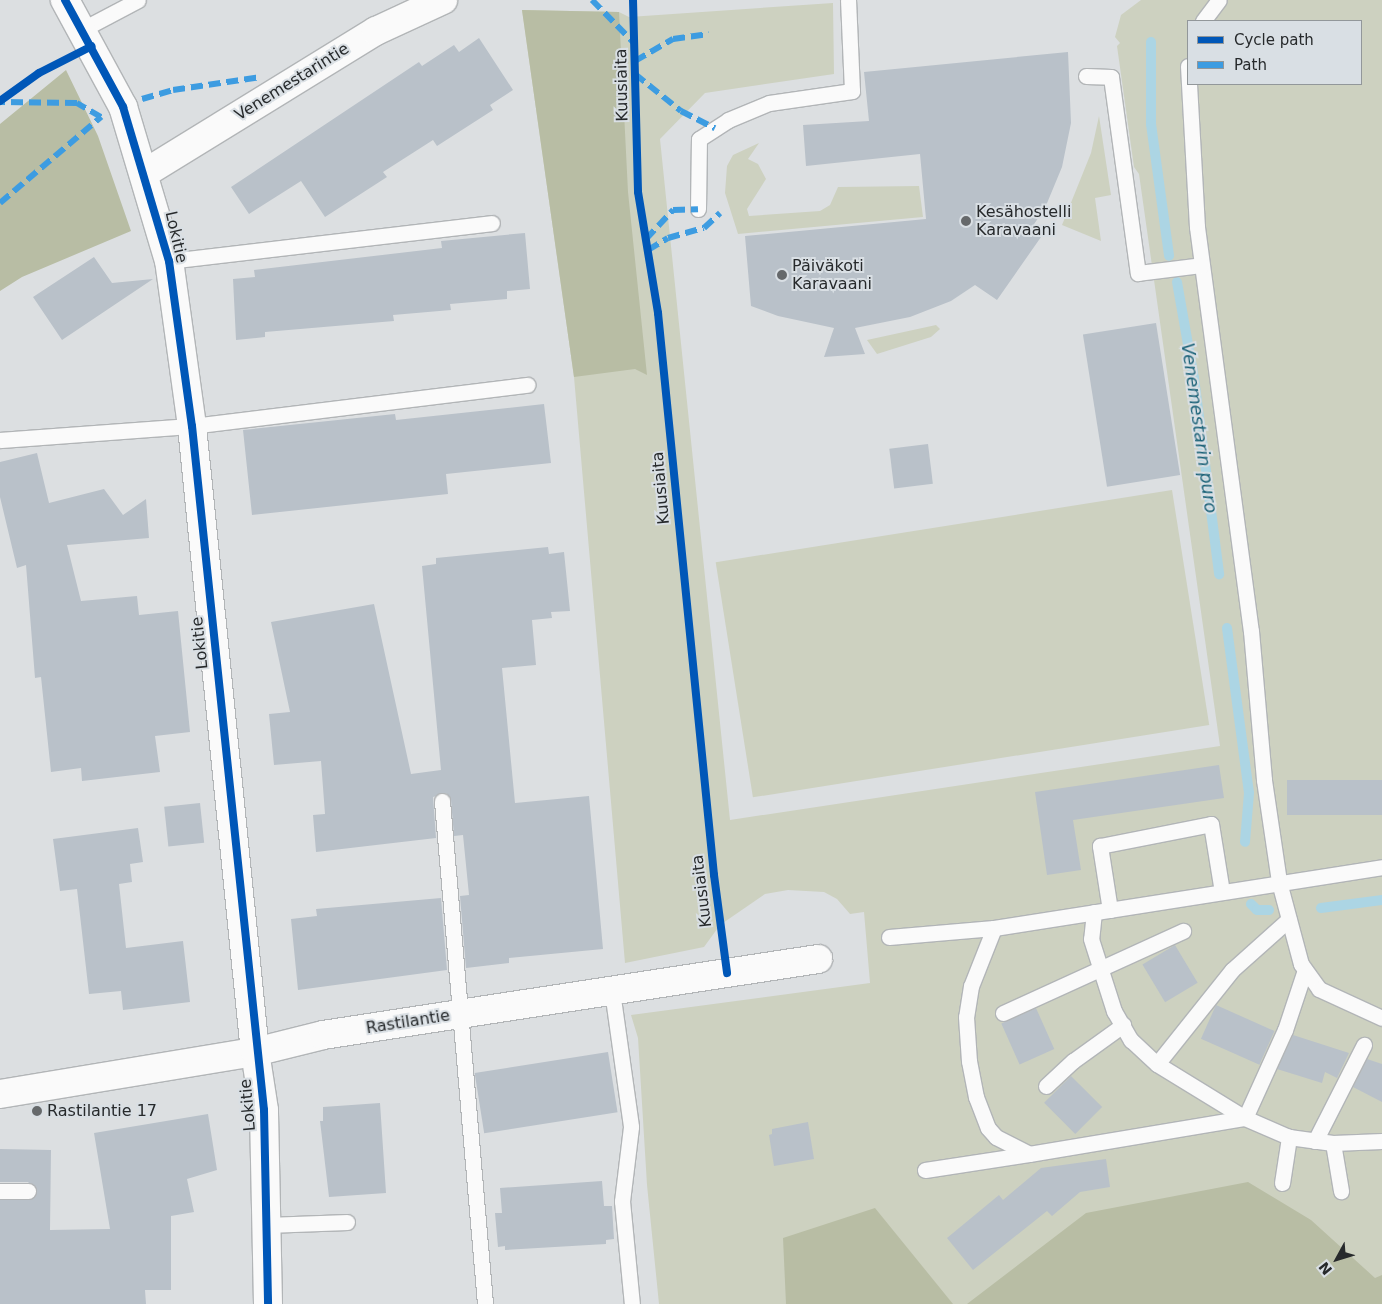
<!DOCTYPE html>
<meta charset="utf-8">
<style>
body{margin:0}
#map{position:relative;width:1382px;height:1304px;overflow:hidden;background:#dcdfe1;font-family:"DejaVu Sans",sans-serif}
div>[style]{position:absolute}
.green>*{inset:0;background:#cdd1c0;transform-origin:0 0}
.forest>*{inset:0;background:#b8bda4}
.stream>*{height:10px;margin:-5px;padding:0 5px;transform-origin:5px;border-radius:5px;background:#acd5e4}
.building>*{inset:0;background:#b9c1c9;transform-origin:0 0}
.roads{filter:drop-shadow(1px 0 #b2b5b7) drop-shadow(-1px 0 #b2b5b7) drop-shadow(0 1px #b2b5b7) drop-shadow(0 -1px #b2b5b7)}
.lane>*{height:15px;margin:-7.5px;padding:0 7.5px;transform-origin:7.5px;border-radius:7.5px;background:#fafafa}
.street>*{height:28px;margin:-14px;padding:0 14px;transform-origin:14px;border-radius:14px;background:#fafafa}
.secondary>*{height:28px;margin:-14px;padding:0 14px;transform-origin:14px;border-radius:14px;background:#fafafa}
.quiet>*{height:6px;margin-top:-3px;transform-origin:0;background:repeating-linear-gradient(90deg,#3d9ce1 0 12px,transparent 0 18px)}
.cycleway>*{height:8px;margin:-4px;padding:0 4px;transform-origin:4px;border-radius:4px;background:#0057b8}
.dots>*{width:14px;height:14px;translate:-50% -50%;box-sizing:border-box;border:2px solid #d9dfe4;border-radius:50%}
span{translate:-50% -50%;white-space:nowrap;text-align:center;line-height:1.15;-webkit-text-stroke:4px #d9dfe4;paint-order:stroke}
.street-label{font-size:16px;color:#272a2c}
.poi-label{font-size:16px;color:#272a2c}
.left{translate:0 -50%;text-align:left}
.water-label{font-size:18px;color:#186076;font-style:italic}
.legend{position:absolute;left:1187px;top:20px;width:175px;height:65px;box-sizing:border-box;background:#d9dfe4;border:1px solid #92979a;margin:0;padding:6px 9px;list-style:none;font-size:15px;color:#272a2c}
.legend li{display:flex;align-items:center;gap:10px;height:25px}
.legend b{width:25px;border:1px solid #92979a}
.north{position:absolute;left:1312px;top:1234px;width:50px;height:50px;-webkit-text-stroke:4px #d9dfe4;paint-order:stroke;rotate:231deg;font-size:14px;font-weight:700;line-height:20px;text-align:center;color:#272a2c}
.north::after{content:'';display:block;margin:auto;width:18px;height:22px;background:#272a2c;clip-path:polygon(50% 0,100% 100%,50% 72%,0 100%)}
</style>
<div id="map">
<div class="green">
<div style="clip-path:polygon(evenodd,1141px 0,1382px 0,1382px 1304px,659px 1304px,647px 1185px,638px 1038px,631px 1015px,870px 983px,864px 912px,850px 914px,837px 899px,824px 892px,788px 890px,765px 894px,720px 925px,704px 947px,625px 963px,574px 377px,522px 10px,619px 12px,629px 17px,833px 3px,834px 74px,705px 93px,660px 139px,730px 820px,1220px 746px,1139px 174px,1134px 167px,1117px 46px,1120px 43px,1115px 37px,1121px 15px,1141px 0,1188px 21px,1361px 21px,1361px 84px,1188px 84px,1188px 21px)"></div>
<div style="clip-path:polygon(1099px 116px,1111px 195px,1095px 198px,1101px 241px,1062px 225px,1091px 153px)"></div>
<div style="clip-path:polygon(759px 143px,748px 159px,758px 164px,766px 179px,747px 209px,749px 216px,820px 211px,830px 205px,838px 187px,919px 186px,923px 217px,738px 234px,725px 193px,727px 166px,733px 155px)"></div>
<div style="clip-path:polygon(936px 325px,940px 329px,931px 337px,877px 354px,867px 340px)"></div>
<div style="left:1172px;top:490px;width:238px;height:462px;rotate:81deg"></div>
</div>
<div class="forest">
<div style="clip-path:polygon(522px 10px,619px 12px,628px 192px,647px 375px,635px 369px,574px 377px)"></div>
<div style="clip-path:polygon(66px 70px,98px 136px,131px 231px,22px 277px,0 291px,0 124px)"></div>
<div style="clip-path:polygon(1248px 1182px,1311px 1220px,1375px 1278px,1382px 1275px,1382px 1304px,967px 1304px,1086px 1213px)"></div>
<div style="clip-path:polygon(875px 1208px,953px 1304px,786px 1304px,783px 1238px)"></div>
</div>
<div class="stream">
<div style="left:1151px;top:42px;width:82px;rotate:90deg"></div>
<div style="left:1151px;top:124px;width:133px;rotate:82.2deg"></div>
<div style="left:1177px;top:282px;width:97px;rotate:80deg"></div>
<div style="left:1194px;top:378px;width:198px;rotate:82.7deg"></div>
<div style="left:1227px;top:628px;width:166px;rotate:82.4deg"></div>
<div style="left:1249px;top:793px;width:49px;rotate:94.7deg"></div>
<div style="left:1251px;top:904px;width:8px;rotate:45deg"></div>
<div style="left:1257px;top:910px;width:12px"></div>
<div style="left:1321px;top:908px;width:62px;rotate:-7.5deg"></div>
</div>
<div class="building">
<div style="clip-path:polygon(479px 38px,513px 90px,490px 105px,493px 110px,437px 146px,433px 140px,383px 172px,387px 177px,325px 217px,301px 181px,249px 214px,231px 187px,419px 62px,422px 66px,454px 45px,459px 52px)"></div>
<div style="clip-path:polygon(1068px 52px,1071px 123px,1062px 167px,1045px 208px,1030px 230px,1041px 237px,997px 300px,975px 285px,951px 301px,910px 317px,855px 328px,865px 354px,824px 357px,834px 328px,778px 316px,751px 306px,745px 236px,926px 219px,920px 154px,806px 166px,803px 125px,869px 121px,864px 72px)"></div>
<div style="clip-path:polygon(525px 233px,530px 289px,507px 291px,507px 299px,450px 304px,451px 310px,393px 315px,394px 321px,265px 332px,265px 337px,236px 340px,233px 279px,255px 277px,254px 270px,442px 248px,441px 241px)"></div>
<div style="clip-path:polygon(94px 257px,112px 283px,153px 279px,62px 340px,33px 297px)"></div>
<div style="left:1156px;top:323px;width:154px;height:74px;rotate:81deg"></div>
<div style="clip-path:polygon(544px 404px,551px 463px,446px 474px,448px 494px,252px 515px,243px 430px,395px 414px,396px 420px)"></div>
<div style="left:928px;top:444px;width:40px;height:39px;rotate:83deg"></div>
<div style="clip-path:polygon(37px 453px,49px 503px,104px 489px,123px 515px,146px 499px,149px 538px,67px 545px,81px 601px,137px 596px,139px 615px,178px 611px,190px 732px,155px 736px,160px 772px,82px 781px,81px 768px,51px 772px,41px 677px,35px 678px,26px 565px,17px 568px,0 497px,0 462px)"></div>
<div style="clip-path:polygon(548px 547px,549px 554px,564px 552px,570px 611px,551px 612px,552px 618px,532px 620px,536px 665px,502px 668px,515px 803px,589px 796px,603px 949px,509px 958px,509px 963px,466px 968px,460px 896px,469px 895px,463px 835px,454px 836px,451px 800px,446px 793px,433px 797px,436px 838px,316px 852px,313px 815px,325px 814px,321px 761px,274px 765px,269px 714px,290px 712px,271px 622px,374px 604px,411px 774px,441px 770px,422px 566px,436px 564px,436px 558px)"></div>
<div style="clip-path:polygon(1219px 765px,1224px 798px,1073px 820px,1081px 870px,1047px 875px,1035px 792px)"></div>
<div style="left:1382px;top:780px;width:35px;height:95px;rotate:90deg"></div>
<div style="left:200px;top:803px;width:40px;height:36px;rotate:84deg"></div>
<div style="clip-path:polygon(138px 828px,143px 862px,130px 864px,132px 882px,119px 884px,126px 948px,183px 941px,190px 1002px,123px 1010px,121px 991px,89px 994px,77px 889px,60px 891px,53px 839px)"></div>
<div style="clip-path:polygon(441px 898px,447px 970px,298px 990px,291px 919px,317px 916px,316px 909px)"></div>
<div style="left:1175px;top:945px;width:44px;height:38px;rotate:59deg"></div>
<div style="left:1216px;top:1005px;width:64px;height:37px;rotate:24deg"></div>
<div style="left:1036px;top:1008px;width:45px;height:38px;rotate:66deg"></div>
<div style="clip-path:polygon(1293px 1035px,1349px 1053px,1337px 1078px,1325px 1072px,1322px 1083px,1277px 1069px)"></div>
<div style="left:608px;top:1052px;width:61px;height:135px;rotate:81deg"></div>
<div style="clip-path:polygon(1367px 1059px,1382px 1064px,1382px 1102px,1353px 1087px)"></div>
<div style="left:1071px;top:1076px;width:44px;height:38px;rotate:45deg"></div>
<div style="clip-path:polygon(380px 1103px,386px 1193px,329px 1197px,320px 1121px,323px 1121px,323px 1107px)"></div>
<div style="clip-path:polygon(208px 1114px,217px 1170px,187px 1179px,194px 1212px,171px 1216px,171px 1290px,145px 1290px,146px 1304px,0 1304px,0 1200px,28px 1200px,37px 1191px,28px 1182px,0 1182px,0 1149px,51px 1150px,50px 1230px,110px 1229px,94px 1133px)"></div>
<div style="clip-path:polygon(808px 1122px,814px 1159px,774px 1166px,769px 1135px,772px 1134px,772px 1129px)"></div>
<div style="clip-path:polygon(1106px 1159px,1110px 1187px,1080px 1192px,1052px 1216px,1047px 1211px,973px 1270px,947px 1238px,999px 1195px,1003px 1200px,1041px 1168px)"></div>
<div style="clip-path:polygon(602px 1181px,604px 1206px,612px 1206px,614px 1239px,606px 1240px,606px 1244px,505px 1250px,505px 1246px,498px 1247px,495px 1213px,502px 1213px,500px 1188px)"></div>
</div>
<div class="roads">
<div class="lane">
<div style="left:1203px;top:21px;width:26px;rotate:-53deg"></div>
<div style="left:83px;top:29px;width:62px;rotate:-27.8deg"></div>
<div style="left:1188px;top:66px;width:161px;rotate:86.8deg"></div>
<div style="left:1197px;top:227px;width:408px;rotate:82.4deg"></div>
<div style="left:1251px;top:631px;width:150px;rotate:85deg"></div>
<div style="left:1264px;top:780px;width:103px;rotate:81.6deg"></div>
<div style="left:1279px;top:882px;width:85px;rotate:75deg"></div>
<div style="left:1301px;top:964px;width:31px;rotate:54deg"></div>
<div style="left:1319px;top:989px;width:69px;rotate:24.7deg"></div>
<div style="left:1086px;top:76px;width:25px;rotate:2deg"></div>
<div style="left:1111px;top:77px;width:198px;rotate:82.2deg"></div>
<div style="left:1138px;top:273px;width:64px;rotate:-7.1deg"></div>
<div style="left:698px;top:209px;width:70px;rotate:-89.2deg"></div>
<div style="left:699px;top:139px;width:35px;rotate:-33deg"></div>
<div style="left:728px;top:120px;width:44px;rotate:-22.5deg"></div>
<div style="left:769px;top:103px;width:84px;rotate:-8.2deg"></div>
<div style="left:852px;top:91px;width:91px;rotate:-92.5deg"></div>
<div style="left:169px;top:261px;width:325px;rotate:-6.7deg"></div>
<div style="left:0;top:440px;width:193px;rotate:-4.2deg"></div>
<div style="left:192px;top:426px;width:338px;rotate:-7deg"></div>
<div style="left:442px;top:801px;width:505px;rotate:85.11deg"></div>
<div style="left:1110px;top:910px;width:65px;rotate:-98.9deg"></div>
<div style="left:1100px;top:846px;width:113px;rotate:-11.2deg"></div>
<div style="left:1211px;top:824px;width:69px;rotate:80.8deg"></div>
<div style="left:1094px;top:912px;width:27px;rotate:96deg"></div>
<div style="left:1091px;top:939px;width:76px;rotate:72.3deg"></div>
<div style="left:1114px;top:1011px;width:34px;rotate:60deg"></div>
<div style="left:1131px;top:1040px;width:35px;rotate:43deg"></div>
<div style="left:1157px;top:1064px;width:103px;rotate:31.5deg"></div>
<div style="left:1245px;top:1118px;width:48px;rotate:23.4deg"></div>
<div style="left:1289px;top:1137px;width:44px;rotate:7.8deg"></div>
<div style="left:1333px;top:1143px;width:49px;rotate:-2.3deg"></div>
<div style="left:994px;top:928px;width:62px;rotate:111.6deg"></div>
<div style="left:971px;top:986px;width:31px;rotate:99deg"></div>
<div style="left:966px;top:1017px;width:44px;rotate:86.1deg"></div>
<div style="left:969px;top:1061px;width:37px;rotate:79deg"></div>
<div style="left:976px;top:1097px;width:33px;rotate:69deg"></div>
<div style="left:988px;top:1128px;width:12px;rotate:48deg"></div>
<div style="left:996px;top:1137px;width:37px;rotate:27deg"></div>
<div style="left:1029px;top:1154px;width:219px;rotate:-9.5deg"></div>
<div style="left:1245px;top:1118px;width:97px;rotate:-65.6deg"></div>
<div style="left:1285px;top:1030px;width:63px;rotate:-71.6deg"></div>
<div style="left:889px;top:937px;width:105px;rotate:-4.9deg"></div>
<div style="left:994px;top:928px;width:393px;rotate:-8.9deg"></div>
<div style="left:612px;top:991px;width:137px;rotate:82deg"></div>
<div style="left:631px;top:1127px;width:75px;rotate:96.9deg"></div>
<div style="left:622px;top:1201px;width:103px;rotate:84.5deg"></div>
<div style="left:1003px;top:1013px;width:198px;rotate:-24.5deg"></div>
<div style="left:1157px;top:1064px;width:120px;rotate:-51.4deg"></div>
<div style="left:1232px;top:970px;width:76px;rotate:-41.8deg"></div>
<div style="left:1046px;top:1086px;width:37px;rotate:-43deg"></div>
<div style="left:1073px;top:1061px;width:62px;rotate:-35.8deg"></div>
<div style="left:1315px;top:1141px;width:108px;rotate:-63deg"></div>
<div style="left:1333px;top:1143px;width:49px;rotate:80.5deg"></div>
<div style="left:925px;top:1170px;width:105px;rotate:-8.7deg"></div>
<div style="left:1282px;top:1183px;width:47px;rotate:-81.3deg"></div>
<div style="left:0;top:1191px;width:28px"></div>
<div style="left:267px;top:1225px;width:80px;rotate:-2.1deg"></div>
</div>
<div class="street">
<div style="left:145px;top:173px;width:271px;rotate:-31.6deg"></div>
<div style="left:376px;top:31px;width:74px;rotate:-24.8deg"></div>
<div style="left:268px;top:1304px;width:194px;rotate:-91.2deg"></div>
<div style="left:264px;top:1110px;width:59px;rotate:-98.8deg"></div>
<div style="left:255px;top:1052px;width:70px;rotate:-14deg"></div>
<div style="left:323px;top:1035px;width:501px;rotate:-8.73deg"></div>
</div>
<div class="secondary">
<div style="left:0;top:1094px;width:258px;rotate:-9.4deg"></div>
<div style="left:255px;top:1052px;width:629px;rotate:-95.75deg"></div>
<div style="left:192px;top:426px;width:167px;rotate:-97.9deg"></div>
<div style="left:169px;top:261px;width:161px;rotate:-106.6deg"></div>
<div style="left:123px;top:107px;width:122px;rotate:-118.5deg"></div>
</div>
</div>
<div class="quiet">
<div style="left:592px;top:0;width:60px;rotate:45.7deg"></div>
<div style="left:635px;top:61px;width:44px;rotate:-30.1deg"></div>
<div style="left:673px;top:39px;width:36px;rotate:-8deg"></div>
<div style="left:635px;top:74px;width:59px;rotate:38.8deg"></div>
<div style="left:681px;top:111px;width:38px;rotate:27deg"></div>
<div style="left:142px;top:99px;width:32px;rotate:-16deg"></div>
<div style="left:173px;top:90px;width:89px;rotate:-8.4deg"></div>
<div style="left:0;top:203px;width:133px;rotate:-40.4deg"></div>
<div style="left:101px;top:117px;width:28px;rotate:-150deg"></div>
<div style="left:77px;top:103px;width:76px;rotate:-179.2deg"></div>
<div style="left:646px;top:239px;width:40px;rotate:-47deg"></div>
<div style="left:673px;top:210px;width:25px;rotate:-2deg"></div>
<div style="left:648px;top:250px;width:23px;rotate:-31deg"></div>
<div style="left:668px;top:238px;width:37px;rotate:-16deg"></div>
<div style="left:704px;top:228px;width:22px;rotate:-43deg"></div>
</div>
<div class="cycleway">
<div style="left:65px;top:0;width:122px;rotate:61.5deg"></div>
<div style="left:123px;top:107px;width:161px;rotate:73.4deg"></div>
<div style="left:169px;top:261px;width:167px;rotate:82.1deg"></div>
<div style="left:192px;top:426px;width:688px;rotate:83.99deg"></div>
<div style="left:264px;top:1110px;width:194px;rotate:88.8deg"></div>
<div style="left:633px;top:0;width:192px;rotate:88.5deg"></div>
<div style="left:638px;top:192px;width:123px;rotate:80.6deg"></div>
<div style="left:658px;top:313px;width:565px;rotate:84.31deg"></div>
<div style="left:714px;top:875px;width:99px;rotate:82.4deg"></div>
<div style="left:0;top:101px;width:48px;rotate:-35.7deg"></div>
<div style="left:39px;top:73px;width:59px;rotate:-27deg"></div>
</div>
<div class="dots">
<div style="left:966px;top:221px;background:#66696b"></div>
<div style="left:782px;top:275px;background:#66696b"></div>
<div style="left:37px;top:1111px;background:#66696b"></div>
</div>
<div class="street-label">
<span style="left:292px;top:82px;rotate:-32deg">Venemestarintie</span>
<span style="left:622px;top:85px;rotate:-91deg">Kuusiaita</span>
<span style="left:176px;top:237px;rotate:77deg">Lokitie</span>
<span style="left:661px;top:488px;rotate:-95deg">Kuusiaita</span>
<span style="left:200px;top:643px;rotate:-96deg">Lokitie</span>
<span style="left:702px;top:891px;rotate:-97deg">Kuusiaita</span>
<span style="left:408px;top:1022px;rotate:-9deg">Rastilantie</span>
<span style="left:248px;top:1105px;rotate:-95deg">Lokitie</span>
</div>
<div class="poi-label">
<span class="left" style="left:976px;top:221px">Kesähostelli<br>Karavaani</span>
<span class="left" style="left:792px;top:275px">Päiväkoti<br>Karavaani</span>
<span class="left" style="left:47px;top:1111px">Rastilantie 17</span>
</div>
<div class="water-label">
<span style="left:1199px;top:428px;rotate:82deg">Venemestarin puro</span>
</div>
<ul class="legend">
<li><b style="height:6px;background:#0057b8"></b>Cycle path</li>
<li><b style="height:6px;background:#3d9ce1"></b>Path</li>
</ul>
<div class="north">N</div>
</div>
